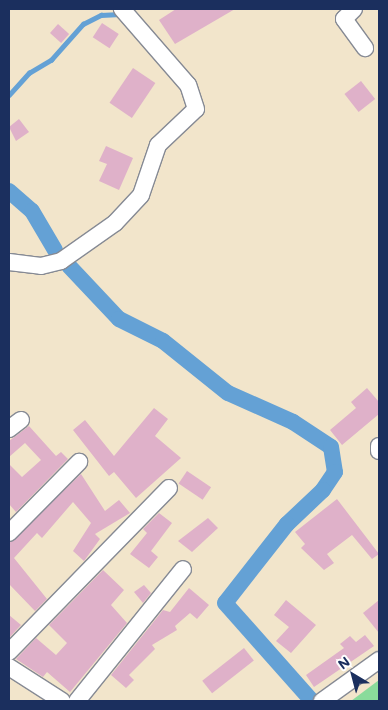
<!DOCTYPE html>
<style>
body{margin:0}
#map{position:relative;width:388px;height:710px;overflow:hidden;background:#f2e5cb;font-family:Mali,sans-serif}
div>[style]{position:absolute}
.green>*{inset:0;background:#89db9b}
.stream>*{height:4.5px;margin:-2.25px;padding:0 2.25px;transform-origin:2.25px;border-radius:2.25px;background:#64a1d5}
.canal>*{height:16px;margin:-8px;padding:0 8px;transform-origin:8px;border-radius:8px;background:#64a1d5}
.building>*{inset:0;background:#dfb1c9;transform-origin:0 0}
.roads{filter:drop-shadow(1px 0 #868a94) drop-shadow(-1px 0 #868a94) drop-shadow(0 1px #868a94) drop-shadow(0 -1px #868a94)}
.minor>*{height:16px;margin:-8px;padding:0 8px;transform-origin:8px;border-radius:8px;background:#fff}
span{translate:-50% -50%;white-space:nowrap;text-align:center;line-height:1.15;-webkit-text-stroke:5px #fff;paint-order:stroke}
.frame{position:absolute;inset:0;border:10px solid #1b2f5e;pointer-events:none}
.north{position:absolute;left:328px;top:650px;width:50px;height:50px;-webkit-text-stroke:4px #fff;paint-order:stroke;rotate:323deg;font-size:14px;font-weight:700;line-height:20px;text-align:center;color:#1b2f5e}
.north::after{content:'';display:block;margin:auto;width:18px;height:22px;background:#1b2f5e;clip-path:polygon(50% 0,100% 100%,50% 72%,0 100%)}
</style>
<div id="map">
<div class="green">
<div style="clip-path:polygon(379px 680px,379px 701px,351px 701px)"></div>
</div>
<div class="stream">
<div style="left:9px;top:95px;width:30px;rotate:-48deg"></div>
<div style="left:29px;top:73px;width:26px;rotate:-31deg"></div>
<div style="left:51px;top:60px;width:48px;rotate:-48.4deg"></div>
<div style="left:83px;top:24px;width:20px;rotate:-27deg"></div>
<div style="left:101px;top:15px;width:19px;rotate:-3deg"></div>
</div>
<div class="canal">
<div style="left:9px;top:191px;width:30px;rotate:41deg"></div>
<div style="left:32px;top:211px;width:45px;rotate:59.5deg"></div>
<div style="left:69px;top:266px;width:73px;rotate:46.7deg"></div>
<div style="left:119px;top:319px;width:49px;rotate:26.6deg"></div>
<div style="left:163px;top:341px;width:83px;rotate:38.7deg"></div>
<div style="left:228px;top:393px;width:71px;rotate:24deg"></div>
<div style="left:293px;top:422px;width:45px;rotate:33.3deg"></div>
<div style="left:331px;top:447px;width:25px;rotate:81deg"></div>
<div style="left:335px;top:472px;width:22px;rotate:124deg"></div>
<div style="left:323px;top:490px;width:50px;rotate:136.6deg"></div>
<div style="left:287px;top:524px;width:100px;rotate:128.1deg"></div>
<div style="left:225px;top:603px;width:130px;rotate:48.4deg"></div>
</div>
<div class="building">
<div style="clip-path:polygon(176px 9px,235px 9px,175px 44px,159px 20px)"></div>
<div style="left:102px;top:23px;width:20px;height:17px;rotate:33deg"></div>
<div style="left:58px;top:24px;width:15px;height:12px;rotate:42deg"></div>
<div style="left:133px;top:68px;width:27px;height:42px;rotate:34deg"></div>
<div style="left:361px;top:81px;width:23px;height:21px;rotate:52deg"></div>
<div style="clip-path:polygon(19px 119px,29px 132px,16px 141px,9px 127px)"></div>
<div style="clip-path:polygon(106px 146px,133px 158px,119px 190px,99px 181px,107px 164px,99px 161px)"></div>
<div style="clip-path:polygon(367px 388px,379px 402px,379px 414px,342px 445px,330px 430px,356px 408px,351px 402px)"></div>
<div style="clip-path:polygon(154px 408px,168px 419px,155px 436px,181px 458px,136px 498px,114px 472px,109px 476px,73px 430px,85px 420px,114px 456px)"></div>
<div style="clip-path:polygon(29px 426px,56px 456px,61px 452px,68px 459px,16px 512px,9px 504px,9px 464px,22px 477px,41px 460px,25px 443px,9px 457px,9px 441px)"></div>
<div style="left:187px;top:471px;width:29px;height:15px;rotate:34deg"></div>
<div style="clip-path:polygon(81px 474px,105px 511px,119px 500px,130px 513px,95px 534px,100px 539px,84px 561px,73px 551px,91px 523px,73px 502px,42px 538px,37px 533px,14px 558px,47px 599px,35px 611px,9px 584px,9px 543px)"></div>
<div style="clip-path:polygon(337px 499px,379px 554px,372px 559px,352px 535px,327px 554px,334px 563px,324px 570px,301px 548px,305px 544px,295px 532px)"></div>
<div style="clip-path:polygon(159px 513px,172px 523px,151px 551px,158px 557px,149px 568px,130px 554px,147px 533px,143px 529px)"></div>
<div style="clip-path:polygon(208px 518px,218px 528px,192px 552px,178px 541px)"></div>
<div style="clip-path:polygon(103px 570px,124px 590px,111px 605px,127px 623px,70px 692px,47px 672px,43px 677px,16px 659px,36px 638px,56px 655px,67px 643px,49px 625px)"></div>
<div style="clip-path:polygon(144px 585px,151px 593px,143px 603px,134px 592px)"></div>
<div style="clip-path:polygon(189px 588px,209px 605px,197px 619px,190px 613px,175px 626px,177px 630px,152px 645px,155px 649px,129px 675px,134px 680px,126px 688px,111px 675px,163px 610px,170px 612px)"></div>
<div style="clip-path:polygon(286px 600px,316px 625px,291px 653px,276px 641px,289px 627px,274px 615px)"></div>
<div style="clip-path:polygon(379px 600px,379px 633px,363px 613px)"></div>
<div style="clip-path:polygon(9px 615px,21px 625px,9px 638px)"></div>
<div style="clip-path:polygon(365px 635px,374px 646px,314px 687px,306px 675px,344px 648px,340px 644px,350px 636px,356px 642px)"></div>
<div style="left:244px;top:648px;width:16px;height:53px;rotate:52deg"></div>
</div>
<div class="roads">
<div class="minor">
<div style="left:354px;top:9px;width:14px;rotate:135deg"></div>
<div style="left:344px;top:19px;width:36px;rotate:54deg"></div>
<div style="left:9px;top:262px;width:32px;rotate:7deg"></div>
<div style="left:41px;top:266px;width:21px;rotate:-14deg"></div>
<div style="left:61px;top:261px;width:66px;rotate:-35.1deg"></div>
<div style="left:115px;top:223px;width:38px;rotate:-47deg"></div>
<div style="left:141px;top:195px;width:53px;rotate:-71.2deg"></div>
<div style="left:158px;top:145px;width:52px;rotate:-43.5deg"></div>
<div style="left:196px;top:109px;width:25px;rotate:-108deg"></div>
<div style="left:188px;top:85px;width:101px;rotate:-131deg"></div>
<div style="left:9px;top:429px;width:15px;rotate:-37deg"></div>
<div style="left:379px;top:446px;width:5px;rotate:90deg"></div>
<div style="left:9px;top:533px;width:100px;rotate:-45.4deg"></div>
<div style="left:9px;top:652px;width:229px;rotate:-45.7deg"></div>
<div style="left:9px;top:667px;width:63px;rotate:32.7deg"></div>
<div style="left:77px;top:701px;width:169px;rotate:-51.2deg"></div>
<div style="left:322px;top:701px;width:70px;rotate:-35.7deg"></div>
</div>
</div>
<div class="frame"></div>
<div class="north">N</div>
</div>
